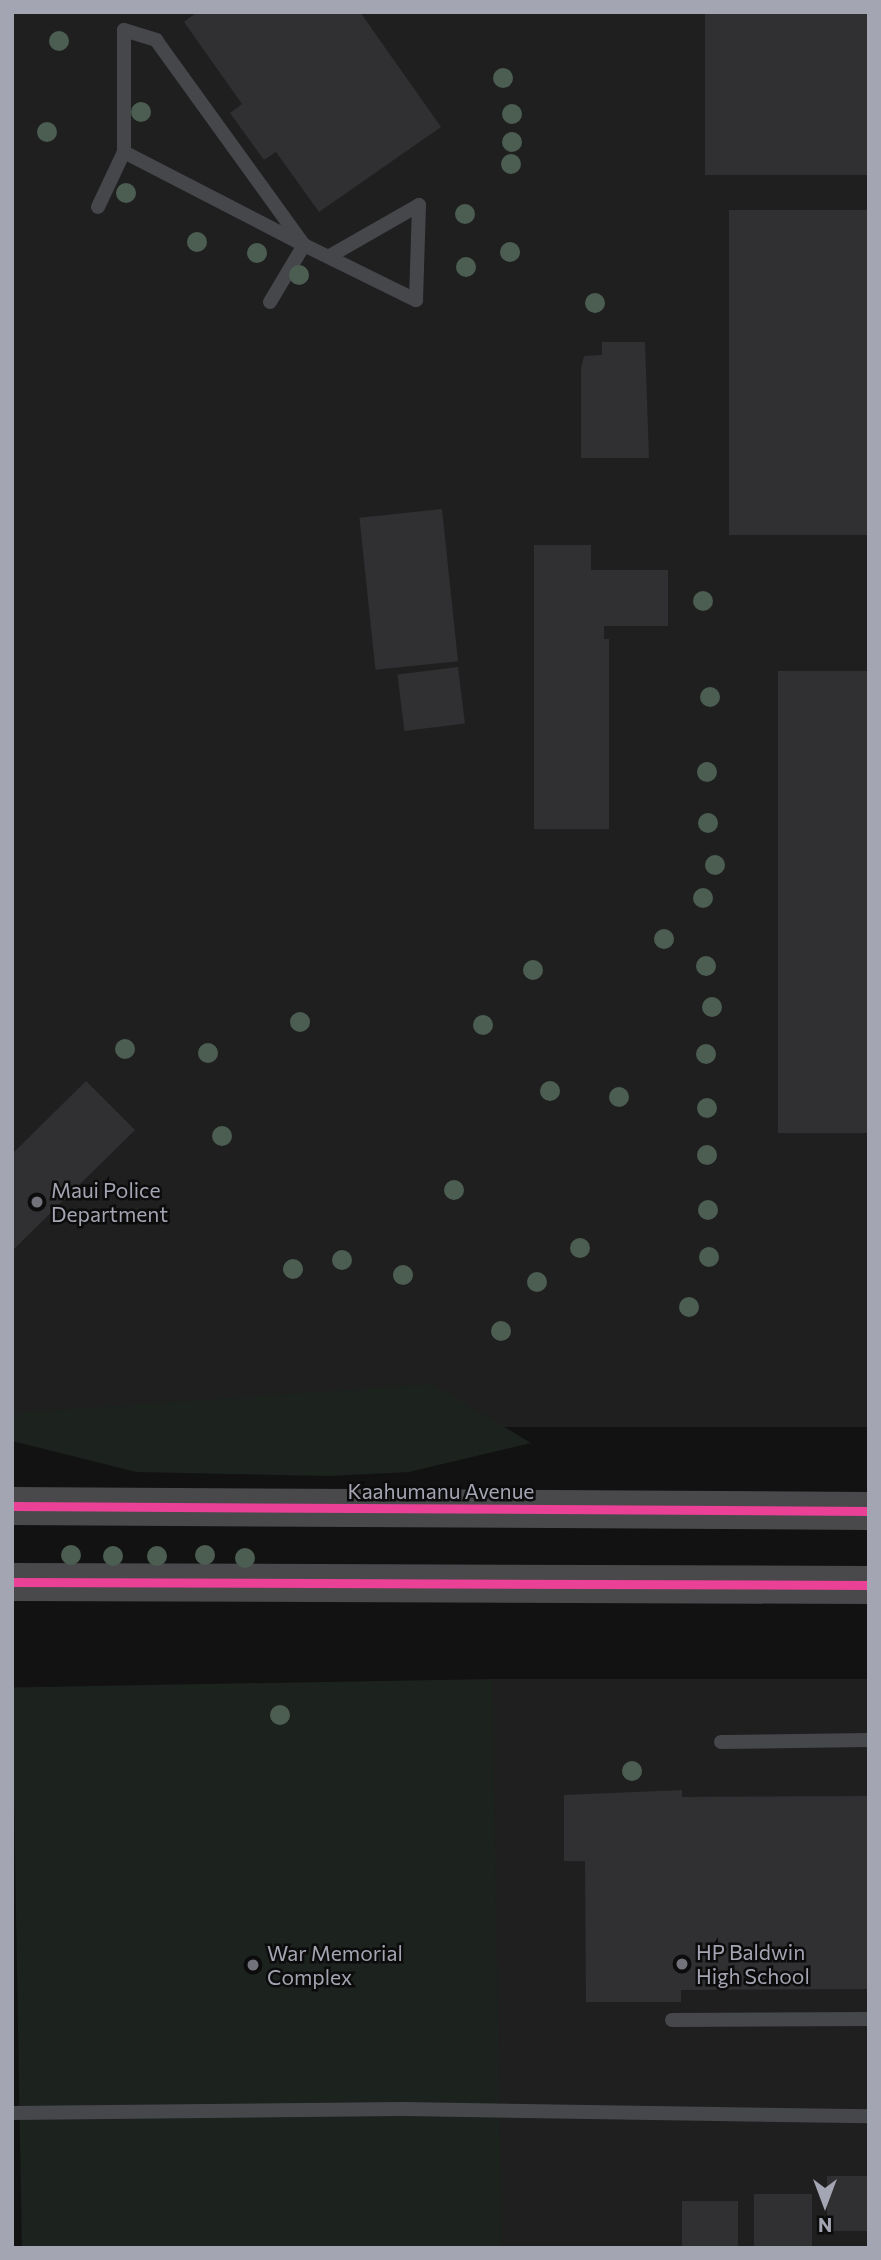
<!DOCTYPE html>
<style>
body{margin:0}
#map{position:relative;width:881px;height:2260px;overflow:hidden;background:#121212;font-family:Commissioner,sans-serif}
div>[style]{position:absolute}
.built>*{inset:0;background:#1f1f20;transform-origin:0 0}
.green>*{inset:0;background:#1c221e;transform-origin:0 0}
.building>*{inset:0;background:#302f31;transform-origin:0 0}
.lane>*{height:14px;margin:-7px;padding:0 7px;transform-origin:7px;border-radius:7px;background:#46474b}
.primary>*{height:38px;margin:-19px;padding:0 19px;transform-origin:19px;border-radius:19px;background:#49494c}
.cycleway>*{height:9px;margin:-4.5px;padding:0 4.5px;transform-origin:4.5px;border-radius:4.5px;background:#ea4096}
.trees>*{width:20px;height:20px;margin:-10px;border-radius:50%;background:#4c5d52}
.dots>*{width:19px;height:19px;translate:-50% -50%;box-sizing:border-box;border:4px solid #0d0c0d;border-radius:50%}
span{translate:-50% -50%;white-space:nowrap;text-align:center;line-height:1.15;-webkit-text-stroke:5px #0d0c0d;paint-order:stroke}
.poi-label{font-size:21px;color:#a4a5b2}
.left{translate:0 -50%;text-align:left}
.street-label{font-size:21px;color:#a4a5b2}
.frame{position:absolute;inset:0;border:14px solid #a4a5b2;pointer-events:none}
.north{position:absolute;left:790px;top:2169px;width:70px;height:70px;-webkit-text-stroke:5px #0d0c0d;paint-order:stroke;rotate:180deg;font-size:19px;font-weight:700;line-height:28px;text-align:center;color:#a4a5b2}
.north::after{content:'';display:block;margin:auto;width:24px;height:32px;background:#a4a5b2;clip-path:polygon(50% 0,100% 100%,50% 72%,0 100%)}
</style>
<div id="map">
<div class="built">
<div style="left:12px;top:12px;width:857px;height:1415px"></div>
<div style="left:492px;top:1679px;width:377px;height:569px"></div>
</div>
<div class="green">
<div style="clip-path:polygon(432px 1384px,531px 1443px,409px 1472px,329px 1476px,136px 1472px,12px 1441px,12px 1413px)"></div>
<div style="left:492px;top:1679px;width:569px;height:480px;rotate:89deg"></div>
</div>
<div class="building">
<div style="clip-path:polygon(197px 12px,360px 12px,441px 127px,319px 212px,276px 152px,264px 160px,230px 113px,242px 104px,184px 22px)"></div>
<div style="left:705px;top:12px;width:164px;height:163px"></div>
<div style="left:729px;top:210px;width:140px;height:325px"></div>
<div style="clip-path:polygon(602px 342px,645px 342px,649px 458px,581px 458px,581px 368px,584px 356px,602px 355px)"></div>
<div style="left:442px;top:509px;width:153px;height:83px;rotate:84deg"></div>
<div style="clip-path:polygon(534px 545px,591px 545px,591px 570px,668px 570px,668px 626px,604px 626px,604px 639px,609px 639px,609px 829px,534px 829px)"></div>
<div style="left:458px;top:667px;width:57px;height:61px;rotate:83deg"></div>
<div style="left:778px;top:671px;width:91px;height:462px"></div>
<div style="clip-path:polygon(86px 1081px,135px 1130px,12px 1251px,12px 1154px)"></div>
<div style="clip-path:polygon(682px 1790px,682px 1797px,869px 1796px,869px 1989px,681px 1990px,681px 2002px,586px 2002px,585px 1861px,564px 1861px,564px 1795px)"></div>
<div style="left:827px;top:2176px;width:42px;height:55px"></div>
<div style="left:754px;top:2194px;width:58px;height:54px"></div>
<div style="left:682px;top:2201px;width:56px;height:47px"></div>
</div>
<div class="lane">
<div style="left:124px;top:30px;width:34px;rotate:17deg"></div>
<div style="left:156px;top:40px;width:253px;rotate:54.2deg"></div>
<div style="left:304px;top:245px;width:203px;rotate:-152.7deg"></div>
<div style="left:124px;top:152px;width:122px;rotate:-90deg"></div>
<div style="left:98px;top:207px;width:61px;rotate:-64.7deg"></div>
<div style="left:270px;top:302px;width:66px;rotate:-59.2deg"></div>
<div style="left:304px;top:245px;width:125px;rotate:26.2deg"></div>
<div style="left:416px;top:300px;width:95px;rotate:-88.2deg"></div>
<div style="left:419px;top:205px;width:103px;rotate:150.2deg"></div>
<div style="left:721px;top:1742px;width:148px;rotate:-0.8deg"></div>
<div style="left:672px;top:2020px;width:197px;rotate:-0.3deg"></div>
<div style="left:12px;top:2113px;width:391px;rotate:-0.6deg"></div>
<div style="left:403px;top:2109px;width:466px;rotate:0.9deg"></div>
</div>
<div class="primary">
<div style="left:12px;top:1506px;width:857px;rotate:0.33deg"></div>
<div style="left:12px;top:1582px;width:857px;rotate:0.2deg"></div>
</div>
<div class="cycleway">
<div style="left:12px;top:1506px;width:857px;rotate:0.33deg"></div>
<div style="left:12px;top:1582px;width:857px;rotate:0.2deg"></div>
</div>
<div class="trees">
<div style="left:59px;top:41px"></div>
<div style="left:503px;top:78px"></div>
<div style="left:141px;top:112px"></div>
<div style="left:512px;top:114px"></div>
<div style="left:47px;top:132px"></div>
<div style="left:512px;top:142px"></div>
<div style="left:511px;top:164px"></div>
<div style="left:126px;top:193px"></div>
<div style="left:465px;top:214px"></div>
<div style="left:197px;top:242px"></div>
<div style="left:510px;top:252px"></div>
<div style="left:257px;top:253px"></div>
<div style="left:466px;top:267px"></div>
<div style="left:299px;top:275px"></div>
<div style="left:595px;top:303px"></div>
<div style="left:703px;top:601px"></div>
<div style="left:710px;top:697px"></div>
<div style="left:707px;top:772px"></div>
<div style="left:708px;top:823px"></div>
<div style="left:715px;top:865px"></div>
<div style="left:703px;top:898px"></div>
<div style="left:664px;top:939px"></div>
<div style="left:706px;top:966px"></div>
<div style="left:533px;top:970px"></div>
<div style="left:712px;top:1007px"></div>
<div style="left:300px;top:1022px"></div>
<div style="left:483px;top:1025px"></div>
<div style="left:125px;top:1049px"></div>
<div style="left:208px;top:1053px"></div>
<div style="left:706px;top:1054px"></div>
<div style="left:550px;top:1091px"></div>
<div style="left:619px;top:1097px"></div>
<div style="left:707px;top:1108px"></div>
<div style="left:222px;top:1136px"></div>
<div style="left:707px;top:1155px"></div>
<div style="left:454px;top:1190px"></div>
<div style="left:708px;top:1210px"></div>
<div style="left:580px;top:1248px"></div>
<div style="left:709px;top:1257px"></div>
<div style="left:342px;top:1260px"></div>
<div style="left:293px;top:1269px"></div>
<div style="left:403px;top:1275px"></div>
<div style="left:537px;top:1282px"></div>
<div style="left:689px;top:1307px"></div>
<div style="left:501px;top:1331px"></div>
<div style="left:71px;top:1555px"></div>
<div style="left:205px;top:1555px"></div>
<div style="left:113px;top:1556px"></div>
<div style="left:157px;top:1556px"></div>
<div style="left:245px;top:1558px"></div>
<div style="left:280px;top:1715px"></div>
<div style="left:632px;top:1771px"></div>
</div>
<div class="dots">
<div style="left:37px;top:1202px;background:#71727a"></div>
<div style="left:682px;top:1964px;background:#71727a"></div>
<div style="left:253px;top:1965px;background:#71727a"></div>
</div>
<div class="poi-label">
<span class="left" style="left:51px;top:1202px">Maui Police<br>Department</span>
<span class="left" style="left:696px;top:1964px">HP Baldwin<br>High School</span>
<span class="left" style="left:267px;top:1965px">War Memorial<br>Complex</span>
</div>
<div class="street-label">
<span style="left:441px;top:1491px">Kaahumanu Avenue</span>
</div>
<div class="frame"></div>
<div class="north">N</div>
</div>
